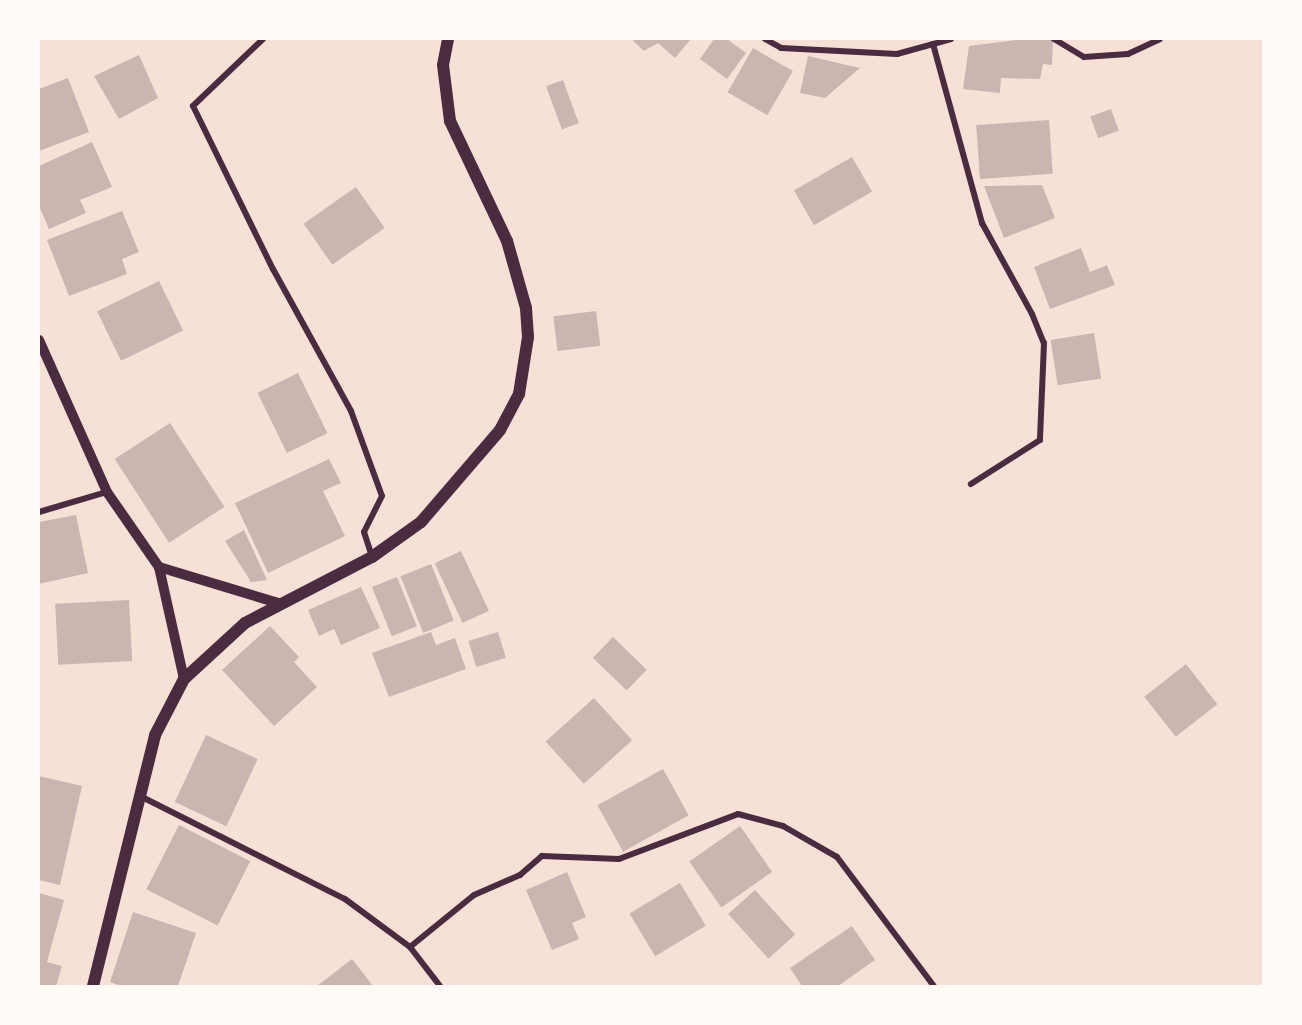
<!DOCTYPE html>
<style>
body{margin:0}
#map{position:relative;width:1302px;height:1025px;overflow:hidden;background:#f7e1d7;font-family:"Source Serif 4",serif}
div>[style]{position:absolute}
.building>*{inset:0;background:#ccb4b1;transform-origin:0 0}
.minor>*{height:6px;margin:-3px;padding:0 3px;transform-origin:3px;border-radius:3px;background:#4a2c40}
.tertiary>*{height:10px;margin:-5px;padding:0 5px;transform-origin:5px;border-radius:5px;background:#4a2c40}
.secondary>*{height:12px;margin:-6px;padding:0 6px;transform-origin:6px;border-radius:6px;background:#4a2c40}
span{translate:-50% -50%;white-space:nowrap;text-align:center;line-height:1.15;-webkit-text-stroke:6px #fffaf5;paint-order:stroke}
.frame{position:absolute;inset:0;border:40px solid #fffaf5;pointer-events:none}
</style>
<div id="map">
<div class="building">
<div style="clip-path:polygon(635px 39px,691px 39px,675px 58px,658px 43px,644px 51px,633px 41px)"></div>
<div style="clip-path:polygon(714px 39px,727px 39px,746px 53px,727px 79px,700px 59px)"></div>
<div style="clip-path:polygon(1023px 39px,1053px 39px,1052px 65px,1043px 64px,1040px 79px,1001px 78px,1000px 93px,963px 89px,969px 46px)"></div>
<div style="left:753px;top:48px;width:46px;height:51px;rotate:30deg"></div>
<div style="clip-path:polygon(139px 55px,158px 98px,119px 119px,94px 76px)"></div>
<div style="clip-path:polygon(808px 56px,860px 68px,825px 98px,800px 93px)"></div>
<div style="clip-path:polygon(68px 78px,89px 132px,39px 151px,39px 89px)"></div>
<div style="left:563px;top:80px;width:46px;height:18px;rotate:70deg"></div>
<div style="left:1111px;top:109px;width:23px;height:22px;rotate:70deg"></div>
<div style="left:1049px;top:120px;width:54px;height:73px;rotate:86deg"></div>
<div style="clip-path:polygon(92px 142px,112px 187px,80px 200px,86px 213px,49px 229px,39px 206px,39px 166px)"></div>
<div style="left:852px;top:157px;width:40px;height:67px;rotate:60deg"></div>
<div style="clip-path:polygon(1042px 185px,1055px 218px,1004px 238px,984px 186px)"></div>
<div style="left:356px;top:187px;width:50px;height:64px;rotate:55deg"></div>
<div style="clip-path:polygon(122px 211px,139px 252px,122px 259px,127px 274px,69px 296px,47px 240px)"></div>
<div style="clip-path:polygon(1081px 248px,1090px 272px,1107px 265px,1115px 285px,1050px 309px,1034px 267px)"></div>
<div style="left:159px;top:281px;width:55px;height:69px;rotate:64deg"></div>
<div style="left:596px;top:311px;width:35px;height:43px;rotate:83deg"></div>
<div style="left:1094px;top:333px;width:46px;height:44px;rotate:81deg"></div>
<div style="left:298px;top:373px;width:67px;height:45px;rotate:64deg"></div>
<div style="left:170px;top:423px;width:100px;height:66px;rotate:57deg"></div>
<div style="clip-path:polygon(329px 459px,341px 483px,323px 491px,345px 536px,268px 573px,235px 503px)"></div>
<div style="clip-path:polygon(76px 515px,88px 573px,39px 584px,39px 522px)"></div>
<div style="clip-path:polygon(244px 530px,267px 580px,251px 582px,225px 541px)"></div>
<div style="left:461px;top:551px;width:66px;height:29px;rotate:65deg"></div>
<div style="left:431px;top:564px;width:61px;height:33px;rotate:68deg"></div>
<div style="left:397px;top:577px;width:53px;height:27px;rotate:68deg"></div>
<div style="clip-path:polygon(361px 587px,380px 628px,341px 645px,334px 629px,319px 636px,308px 610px)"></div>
<div style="left:129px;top:600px;width:61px;height:74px;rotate:87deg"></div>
<div style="clip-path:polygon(270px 626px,299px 657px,294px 662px,317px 687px,274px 726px,222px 670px)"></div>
<div style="clip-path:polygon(431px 632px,436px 645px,455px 638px,466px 669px,389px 697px,372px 653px)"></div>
<div style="left:498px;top:632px;width:27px;height:31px;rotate:73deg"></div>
<div style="left:613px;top:637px;width:47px;height:29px;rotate:44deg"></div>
<div style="left:1186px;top:664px;width:51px;height:53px;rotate:52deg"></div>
<div style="left:594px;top:698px;width:57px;height:65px;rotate:48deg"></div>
<div style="left:206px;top:735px;width:57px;height:74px;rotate:25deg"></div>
<div style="left:663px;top:769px;width:53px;height:75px;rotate:61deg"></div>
<div style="clip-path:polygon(39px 776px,82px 786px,60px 885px,39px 880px)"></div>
<div style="left:179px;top:825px;width:80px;height:72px;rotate:27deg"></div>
<div style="left:740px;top:826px;width:56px;height:62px;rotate:55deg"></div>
<div style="clip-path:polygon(567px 872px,586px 917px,572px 923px,579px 939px,552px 950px,526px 890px)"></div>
<div style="left:680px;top:883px;width:50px;height:59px;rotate:59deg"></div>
<div style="left:755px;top:890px;width:60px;height:36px;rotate:48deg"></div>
<div style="clip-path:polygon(39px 893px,64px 900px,47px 962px,62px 966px,56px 986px,39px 986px)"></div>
<div style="clip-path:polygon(133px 912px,196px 933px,178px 986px,121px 986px,110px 982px)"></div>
<div style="clip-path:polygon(852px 926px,875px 960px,838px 986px,802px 986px,790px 968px)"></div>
<div style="clip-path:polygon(352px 959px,373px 986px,317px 986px)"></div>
</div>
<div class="minor">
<div style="left:263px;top:39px;width:97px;rotate:136.3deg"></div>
<div style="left:193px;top:106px;width:182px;rotate:63.9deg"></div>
<div style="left:273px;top:269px;width:162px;rotate:61.2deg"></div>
<div style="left:351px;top:411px;width:90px;rotate:70deg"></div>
<div style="left:382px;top:496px;width:40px;rotate:116.6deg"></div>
<div style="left:364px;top:532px;width:26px;rotate:72deg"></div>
<div style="left:765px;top:39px;width:18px;rotate:29deg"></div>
<div style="left:781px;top:48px;width:116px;rotate:3deg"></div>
<div style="left:897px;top:54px;width:56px;rotate:-15.5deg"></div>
<div style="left:1054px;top:39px;width:35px;rotate:31deg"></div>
<div style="left:1084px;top:57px;width:44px;rotate:-3.9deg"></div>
<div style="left:1128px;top:54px;width:35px;rotate:-25deg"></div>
<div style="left:933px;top:44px;width:186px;rotate:74.7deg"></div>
<div style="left:982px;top:223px;width:104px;rotate:61.2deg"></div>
<div style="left:1032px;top:314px;width:31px;rotate:68deg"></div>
<div style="left:1044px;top:343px;width:97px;rotate:92.4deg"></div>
<div style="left:1040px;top:440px;width:82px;rotate:147.5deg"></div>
<div style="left:39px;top:512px;width:71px;rotate:-16.4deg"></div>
<div style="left:140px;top:796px;width:229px;rotate:26.7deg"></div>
<div style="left:345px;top:899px;width:81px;rotate:36.4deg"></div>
<div style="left:410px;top:947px;width:49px;rotate:52.4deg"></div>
<div style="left:410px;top:947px;width:82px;rotate:-39.1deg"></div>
<div style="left:474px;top:895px;width:50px;rotate:-23.5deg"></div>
<div style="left:520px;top:875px;width:29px;rotate:-41deg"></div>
<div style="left:542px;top:856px;width:77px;rotate:2.2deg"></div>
<div style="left:619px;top:859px;width:127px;rotate:-20.7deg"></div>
<div style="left:738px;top:814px;width:47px;rotate:14.9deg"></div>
<div style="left:783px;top:826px;width:62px;rotate:29.9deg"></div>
<div style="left:837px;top:857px;width:161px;rotate:53.1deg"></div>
</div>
<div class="tertiary">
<div style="left:39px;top:340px;width:167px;rotate:65.9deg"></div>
<div style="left:107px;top:492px;width:91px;rotate:55.3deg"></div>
<div style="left:184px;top:679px;width:115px;rotate:-102.6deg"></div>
<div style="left:159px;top:567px;width:124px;rotate:16.8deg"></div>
</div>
<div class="secondary">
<div style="left:93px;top:986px;width:259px;rotate:-76.1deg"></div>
<div style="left:155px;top:735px;width:63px;rotate:-62.6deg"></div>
<div style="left:184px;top:679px;width:83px;rotate:-42.6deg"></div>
<div style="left:245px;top:623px;width:143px;rotate:-27.5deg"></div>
<div style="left:372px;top:557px;width:60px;rotate:-35.5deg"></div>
<div style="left:421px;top:522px;width:121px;rotate:-49.3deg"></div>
<div style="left:500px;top:430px;width:41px;rotate:-62.2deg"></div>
<div style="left:519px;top:394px;width:58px;rotate:-81deg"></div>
<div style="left:528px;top:337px;width:29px;rotate:-94deg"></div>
<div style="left:526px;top:308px;width:70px;rotate:-105.8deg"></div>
<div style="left:507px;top:241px;width:133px;rotate:-115.4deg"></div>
<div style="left:450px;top:121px;width:56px;rotate:-97.1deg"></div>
<div style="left:443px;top:65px;width:26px;rotate:-79deg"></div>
</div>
<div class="frame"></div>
</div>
